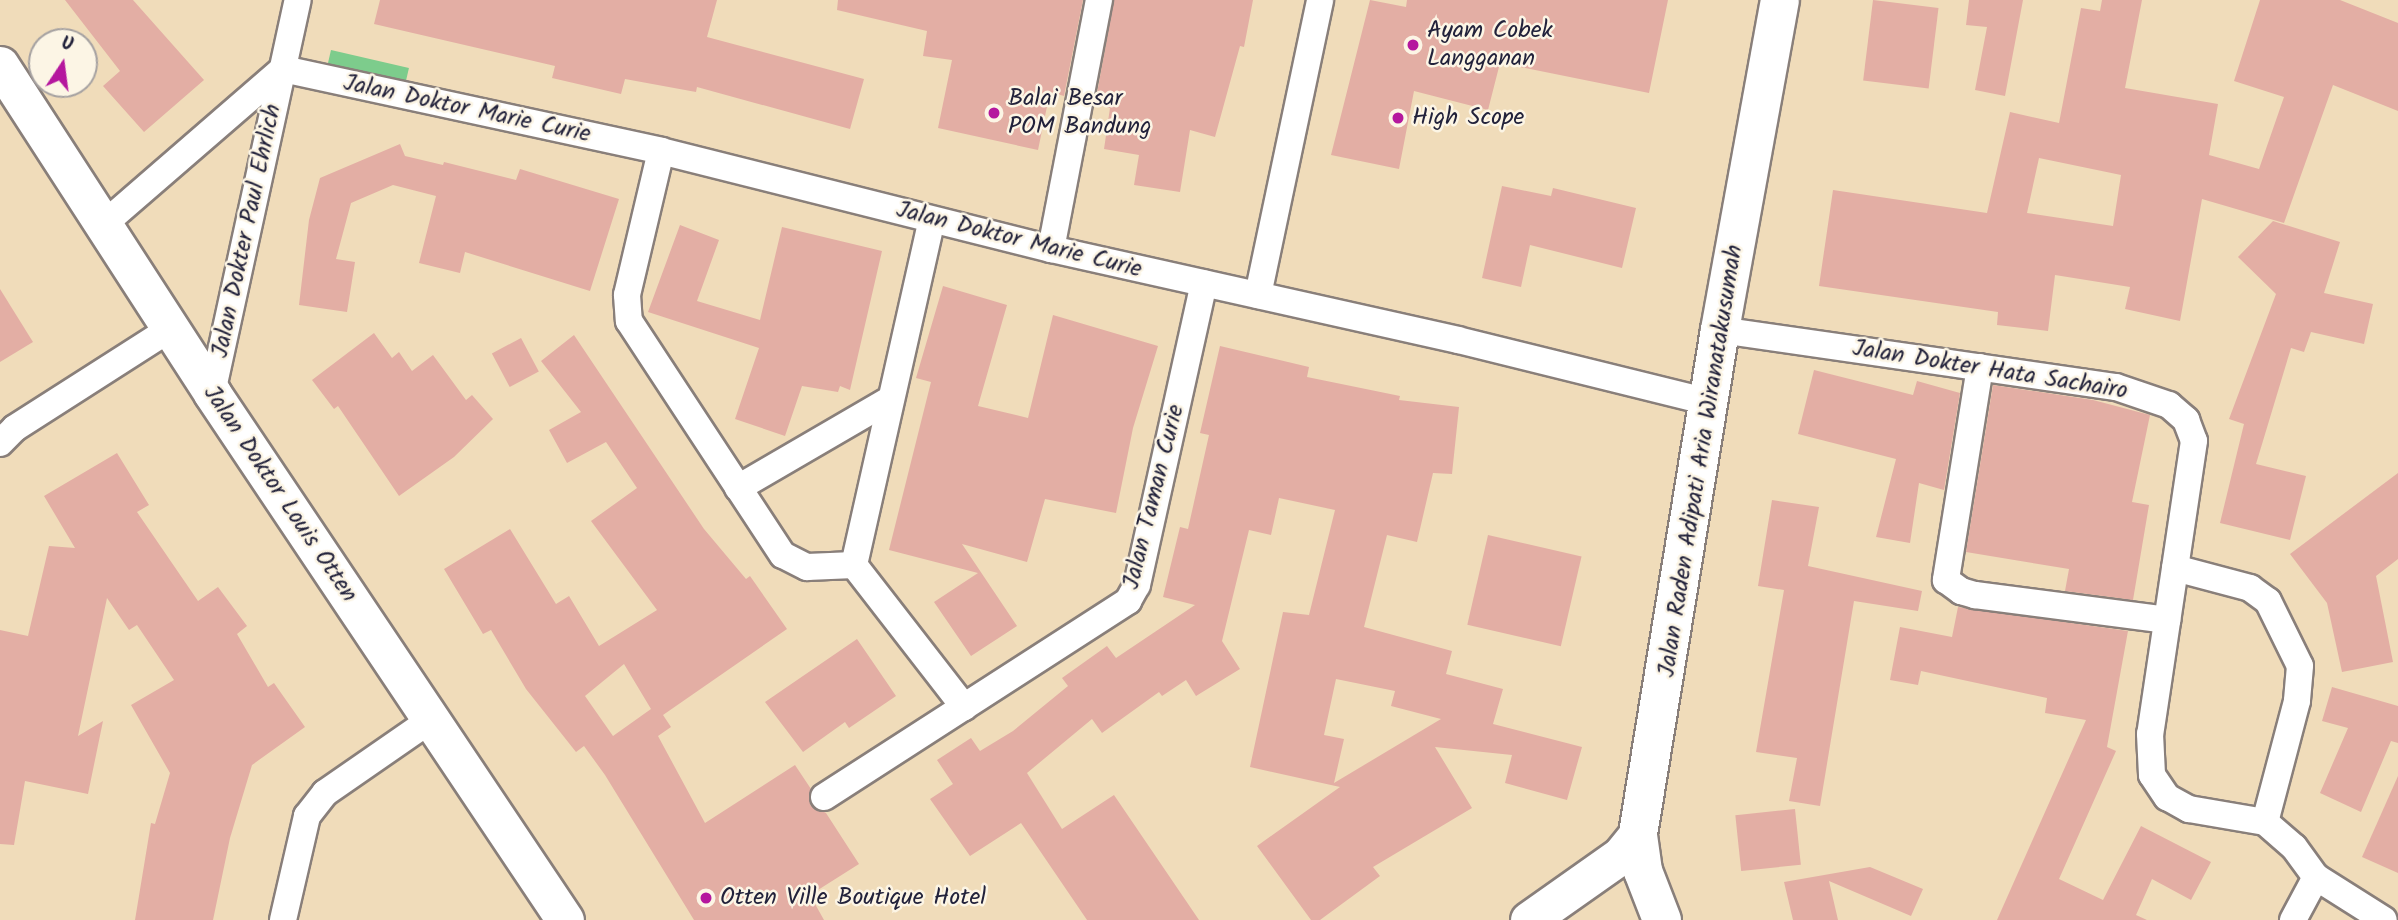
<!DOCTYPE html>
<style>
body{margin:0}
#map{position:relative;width:2398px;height:920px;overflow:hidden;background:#f0dcba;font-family:Kalam,sans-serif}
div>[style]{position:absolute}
.green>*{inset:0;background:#7dcc8c;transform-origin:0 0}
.building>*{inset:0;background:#e3aea4;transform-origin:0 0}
.roads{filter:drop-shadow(2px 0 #897f7a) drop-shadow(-2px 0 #897f7a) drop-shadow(0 2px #897f7a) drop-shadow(0 -2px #897f7a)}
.street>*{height:26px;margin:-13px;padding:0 13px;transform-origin:13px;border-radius:13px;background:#fff}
.secondary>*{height:37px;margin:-18.5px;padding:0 18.5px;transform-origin:18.5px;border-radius:18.5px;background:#fff}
.primary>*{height:38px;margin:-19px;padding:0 19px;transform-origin:19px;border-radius:19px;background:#fff}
.dots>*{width:19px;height:19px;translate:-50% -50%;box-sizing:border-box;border:4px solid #fcf5e5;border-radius:50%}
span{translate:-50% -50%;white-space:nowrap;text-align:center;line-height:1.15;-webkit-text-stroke:5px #fcf5e5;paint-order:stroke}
.poi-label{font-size:24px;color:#22223b}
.left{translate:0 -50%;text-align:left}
.street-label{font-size:24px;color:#22223b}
.north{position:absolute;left:28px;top:28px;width:70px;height:70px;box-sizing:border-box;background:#fcf5e5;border:2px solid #a5a1a1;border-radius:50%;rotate:13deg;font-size:19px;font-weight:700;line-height:28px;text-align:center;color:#22223b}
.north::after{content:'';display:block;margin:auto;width:24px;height:32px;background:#b5179e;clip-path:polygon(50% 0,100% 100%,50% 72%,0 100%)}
</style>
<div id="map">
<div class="green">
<div style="left:331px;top:50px;width:80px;height:19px;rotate:13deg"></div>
</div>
<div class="building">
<div style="clip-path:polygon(65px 0,133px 0,204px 80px,144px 132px,103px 86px,120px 71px)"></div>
<div style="clip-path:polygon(380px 0,717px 0,707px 37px,864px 79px,850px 129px,697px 87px,696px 92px,625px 79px,621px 94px,552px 78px,555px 66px,374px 24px)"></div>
<div style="clip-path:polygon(838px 0,1083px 0,1064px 96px,1050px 92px,1038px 150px,938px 128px,952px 60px,923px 56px,927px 31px,837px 10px)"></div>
<div style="clip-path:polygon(1114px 0,1253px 0,1244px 47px,1240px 46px,1215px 137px,1190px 130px,1180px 192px,1134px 185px,1139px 155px,1104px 149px,1110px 108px,1095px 104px)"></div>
<div style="clip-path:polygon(1370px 0,1406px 7px,1407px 0,1668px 0,1649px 93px,1500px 63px,1488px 110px,1414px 91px,1399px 169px,1331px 155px)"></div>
<div style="left:1873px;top:0;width:66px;height:81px;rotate:7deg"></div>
<div style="clip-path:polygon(1969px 0,2023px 0,2005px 96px,1975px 90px,1987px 27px,1966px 25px)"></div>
<div style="clip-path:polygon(evenodd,2102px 0,2142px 0,2125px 88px,2218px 104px,2209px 155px,2259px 169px,2284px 97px,2234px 81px,2260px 0,2340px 0,2398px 23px,2398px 111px,2333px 85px,2284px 223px,2202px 199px,2180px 321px,2125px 309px,2130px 287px,2055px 275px,2048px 331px,1997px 325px,1998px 312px,1819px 286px,1833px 190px,1987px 213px,2010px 112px,2059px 123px,2081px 8px,2100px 11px,2102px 0,2039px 158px,2121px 175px,2113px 226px,2027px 213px,2039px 158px)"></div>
<div style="clip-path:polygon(400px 144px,405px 156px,443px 165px,444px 162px,516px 180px,520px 169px,619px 199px,590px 291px,465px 252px,460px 273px,419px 263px,436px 196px,393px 185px,351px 203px,336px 259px,355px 262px,347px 312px,299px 305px,309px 220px,320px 178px)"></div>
<div style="clip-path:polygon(1502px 186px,1551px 196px,1553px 188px,1636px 208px,1622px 268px,1530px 245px,1521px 287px,1482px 278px)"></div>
<div style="clip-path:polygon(2273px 221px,2340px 242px,2324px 293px,2373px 304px,2364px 344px,2311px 332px,2304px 352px,2291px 348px,2256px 464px,2306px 476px,2290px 540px,2220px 523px,2244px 424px,2229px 419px,2276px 294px,2238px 257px)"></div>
<div style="clip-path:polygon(680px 225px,719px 240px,697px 301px,760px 320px,782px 227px,882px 251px,850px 390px,840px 386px,838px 392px,802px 386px,785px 436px,735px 419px,759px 348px,648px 312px)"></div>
<div style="clip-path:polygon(943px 286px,1007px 305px,978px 406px,1028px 418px,1053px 315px,1158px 346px,1133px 428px,1116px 513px,1045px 499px,1027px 562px,962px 544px,1017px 626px,971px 656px,934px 602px,978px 573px,889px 550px,931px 382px,916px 378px)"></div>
<div style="clip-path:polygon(0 289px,33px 342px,0 362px)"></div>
<div style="clip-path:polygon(374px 333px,392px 358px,399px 352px,412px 371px,433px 355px,466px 400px,472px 395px,493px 419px,454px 457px,399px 496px,338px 406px,334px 409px,312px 380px)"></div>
<div style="clip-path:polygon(evenodd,574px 335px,704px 529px,746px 579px,750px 576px,787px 629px,663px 715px,671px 727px,658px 736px,705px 823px,795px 765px,811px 789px,810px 805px,826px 813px,859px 864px,810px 895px,824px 920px,694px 920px,605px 775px,584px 746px,576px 752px,526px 689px,491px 630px,483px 634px,444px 569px,510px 529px,556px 604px,569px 596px,599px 646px,657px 610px,591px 521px,637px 488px,606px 442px,567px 463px,549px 430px,581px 412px,541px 361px,574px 335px,624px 664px,651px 709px,613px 736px,585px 696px,624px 664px)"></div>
<div style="left:521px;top:338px;width:38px;height:33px;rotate:62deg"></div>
<div style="clip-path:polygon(evenodd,1220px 346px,1309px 367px,1307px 377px,1400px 396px,1399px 400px,1459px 407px,1452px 474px,1433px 473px,1417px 542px,1387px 535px,1364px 627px,1452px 651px,1446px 674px,1503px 689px,1493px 724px,1582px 747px,1567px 800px,1505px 783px,1512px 755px,1435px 747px,1472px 808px,1373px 867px,1380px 876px,1320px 920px,1311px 920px,1257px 846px,1340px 787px,1250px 767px,1283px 612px,1309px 615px,1335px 510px,1279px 498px,1271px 535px,1249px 530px,1222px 641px,1240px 669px,1196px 696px,1186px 680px,1162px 696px,1159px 692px,1102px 733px,1092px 719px,1027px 773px,1062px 829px,1114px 795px,1199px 920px,1087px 920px,1021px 823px,970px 856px,930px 799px,953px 784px,937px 760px,971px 738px,980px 751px,1013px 731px,1068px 686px,1062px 678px,1107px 646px,1116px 658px,1195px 605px,1163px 597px,1180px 527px,1188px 529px,1209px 435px,1200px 433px,1220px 346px,1336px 679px,1395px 691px,1391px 706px,1441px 719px,1334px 783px,1344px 739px,1324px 735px,1336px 679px)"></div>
<div style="clip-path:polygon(1814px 370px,1913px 395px,1917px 381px,1960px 393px,1944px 490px,1919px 483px,1910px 543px,1876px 537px,1896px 459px,1798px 434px)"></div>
<div style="clip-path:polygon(1993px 385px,2093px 400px,2150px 415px,2132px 502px,2149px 505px,2133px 600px,2065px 591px,2069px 569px,1966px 552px)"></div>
<div style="clip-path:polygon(117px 453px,149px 505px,137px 512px,198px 601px,218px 587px,247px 626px,237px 634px,268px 687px,274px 683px,305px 727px,252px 765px,230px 838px,213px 920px,135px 920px,151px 823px,155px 824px,170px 773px,131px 705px,174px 680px,137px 625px,129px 630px,107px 598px,78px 736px,103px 721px,88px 794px,25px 781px,14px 845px,0 844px,0 630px,28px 636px,49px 546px,75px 548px,44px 496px)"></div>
<div style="clip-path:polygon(2398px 473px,2398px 559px,2376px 576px,2393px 662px,2342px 672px,2327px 603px,2290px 554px)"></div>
<div style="clip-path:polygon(1772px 500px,1819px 507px,1808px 566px,1922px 591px,1918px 611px,1854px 601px,1820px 806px,1789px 801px,1797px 758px,1756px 752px,1784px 590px,1758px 586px)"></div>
<div style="left:1488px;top:535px;width:96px;height:92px;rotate:13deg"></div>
<div style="clip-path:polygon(1958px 607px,2128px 631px,2107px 747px,2116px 751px,2059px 879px,2103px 900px,2141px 826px,2211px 862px,2191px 900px,2152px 879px,2136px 915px,2147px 920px,1997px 920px,2086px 720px,2045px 713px,2047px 698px,1921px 671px,1918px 685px,1890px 680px,1900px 627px,1952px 637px)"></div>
<div style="clip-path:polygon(857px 639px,896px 696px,849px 728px,845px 722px,803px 752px,765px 702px)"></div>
<div style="clip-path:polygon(2332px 687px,2398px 706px,2398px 743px,2391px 741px,2361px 812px,2320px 793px,2348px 728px,2322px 721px)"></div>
<div style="clip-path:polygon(2398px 776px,2398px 873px,2362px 857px)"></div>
<div style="left:1795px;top:809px;width:56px;height:60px;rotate:84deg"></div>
<div style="clip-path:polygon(1870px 867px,1923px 889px,1911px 916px,1829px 881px,1838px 920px,1793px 920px,1784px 882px)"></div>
</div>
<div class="roads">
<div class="street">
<div style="left:283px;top:69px;width:387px;rotate:12.2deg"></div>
<div style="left:661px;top:151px;width:402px;rotate:14.1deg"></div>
<div style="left:1051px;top:249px;width:417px;rotate:12.6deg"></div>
<div style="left:1458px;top:340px;width:258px;rotate:13.9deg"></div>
<div style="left:661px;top:151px;width:148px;rotate:103.3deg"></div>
<div style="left:627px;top:295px;width:26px;rotate:86deg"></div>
<div style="left:629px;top:321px;width:280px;rotate:56.7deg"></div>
<div style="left:783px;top:555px;width:27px;rotate:27deg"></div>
<div style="left:807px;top:567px;width:47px;rotate:-2.4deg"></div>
<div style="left:854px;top:565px;width:180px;rotate:52.2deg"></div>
<div style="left:104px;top:224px;width:237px;rotate:-40.9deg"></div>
<div style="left:1051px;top:249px;width:254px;rotate:-79.1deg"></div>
<div style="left:1258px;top:295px;width:301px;rotate:-78.1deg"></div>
<div style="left:1720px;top:330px;width:400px;rotate:8.2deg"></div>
<div style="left:2116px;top:387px;width:56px;rotate:18.8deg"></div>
<div style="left:2169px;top:405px;width:23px;rotate:41deg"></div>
<div style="left:2186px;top:420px;width:22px;rotate:69deg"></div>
<div style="left:2194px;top:441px;width:296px;rotate:98.5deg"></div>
<div style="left:2150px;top:734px;width:41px;rotate:87.2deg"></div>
<div style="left:2152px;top:775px;width:27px;rotate:56deg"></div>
<div style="left:2167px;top:797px;width:25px;rotate:29deg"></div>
<div style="left:2189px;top:809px;width:77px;rotate:9.7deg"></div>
<div style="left:2265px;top:822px;width:38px;rotate:41deg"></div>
<div style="left:2294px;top:847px;width:37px;rotate:54deg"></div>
<div style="left:2316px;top:877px;width:80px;rotate:32.3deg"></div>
<div style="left:1980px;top:367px;width:216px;rotate:99.1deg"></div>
<div style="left:1946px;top:580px;width:19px;rotate:36deg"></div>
<div style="left:1961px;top:591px;width:15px;rotate:16deg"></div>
<div style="left:1975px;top:595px;width:194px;rotate:7.4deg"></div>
<div style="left:212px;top:393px;width:402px;rotate:-77.7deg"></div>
<div style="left:0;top:443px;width:21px;rotate:-45deg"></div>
<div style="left:15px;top:428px;width:184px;rotate:-32.6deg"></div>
<div style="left:738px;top:488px;width:175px;rotate:-30.2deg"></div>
<div style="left:854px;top:565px;width:354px;rotate:-77.3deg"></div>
<div style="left:2175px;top:568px;width:78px;rotate:14.9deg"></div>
<div style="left:2250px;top:588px;width:22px;rotate:36deg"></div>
<div style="left:2268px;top:601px;width:72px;rotate:63.8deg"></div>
<div style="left:2300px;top:666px;width:35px;rotate:95deg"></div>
<div style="left:2297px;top:701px;width:125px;rotate:104.8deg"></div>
<div style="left:824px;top:797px;width:362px;rotate:-32.8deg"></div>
<div style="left:1128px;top:601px;width:18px;rotate:-61deg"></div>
<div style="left:1137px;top:585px;width:309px;rotate:-77.5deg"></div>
<div style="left:283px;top:920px;width:107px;rotate:-77deg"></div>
<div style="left:307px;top:816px;width:29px;rotate:-52deg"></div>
<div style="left:325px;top:793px;width:130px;rotate:-34.7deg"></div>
<div style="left:2293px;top:920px;width:49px;rotate:-61.9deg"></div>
</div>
<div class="secondary">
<div style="left:0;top:65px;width:391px;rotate:57.1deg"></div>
<div style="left:212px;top:393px;width:634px;rotate:56.18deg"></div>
<div style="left:1529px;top:920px;width:113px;rotate:-35.2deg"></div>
<div style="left:1621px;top:855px;width:27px;rotate:-51deg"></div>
</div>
<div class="primary">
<div style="left:1662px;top:920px;width:53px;rotate:-111.2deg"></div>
<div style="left:1643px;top:871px;width:37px;rotate:-98deg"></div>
<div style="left:1638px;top:834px;width:511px;rotate:-80.76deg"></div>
<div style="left:1720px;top:330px;width:335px;rotate:-79.7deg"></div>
</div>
</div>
<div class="dots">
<div style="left:1413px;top:45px;background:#b5179e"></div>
<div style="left:994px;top:113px;background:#b5179e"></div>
<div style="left:1398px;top:118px;background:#b5179e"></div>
<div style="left:706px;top:898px;background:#b5179e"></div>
</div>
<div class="poi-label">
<span class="left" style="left:1427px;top:45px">Ayam Cobek<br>Langganan</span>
<span class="left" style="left:1008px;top:113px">Balai Besar<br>POM Bandung</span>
<span class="left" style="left:1412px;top:118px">High Scope</span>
<span class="left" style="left:720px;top:898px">Otten Ville Boutique Hotel</span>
</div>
<div class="street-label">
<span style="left:467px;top:109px;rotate:12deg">Jalan Doktor Marie Curie</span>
<span style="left:247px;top:231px;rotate:-78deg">Jalan Dokter Paul Ehrlich</span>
<span style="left:1019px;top:240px;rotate:14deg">Jalan Doktor Marie Curie</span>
<span style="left:1990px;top:370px;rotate:9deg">Jalan Dokter Hata Sachairo</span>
<span style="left:1701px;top:461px;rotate:-81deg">Jalan Raden Adipati Aria Wiranatakusumah</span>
<span style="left:280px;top:494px;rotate:56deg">Jalan Doktor Louis Otten</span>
<span style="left:1154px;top:497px;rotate:-76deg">Jalan Taman Curie</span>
</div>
<div class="north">U</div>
</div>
